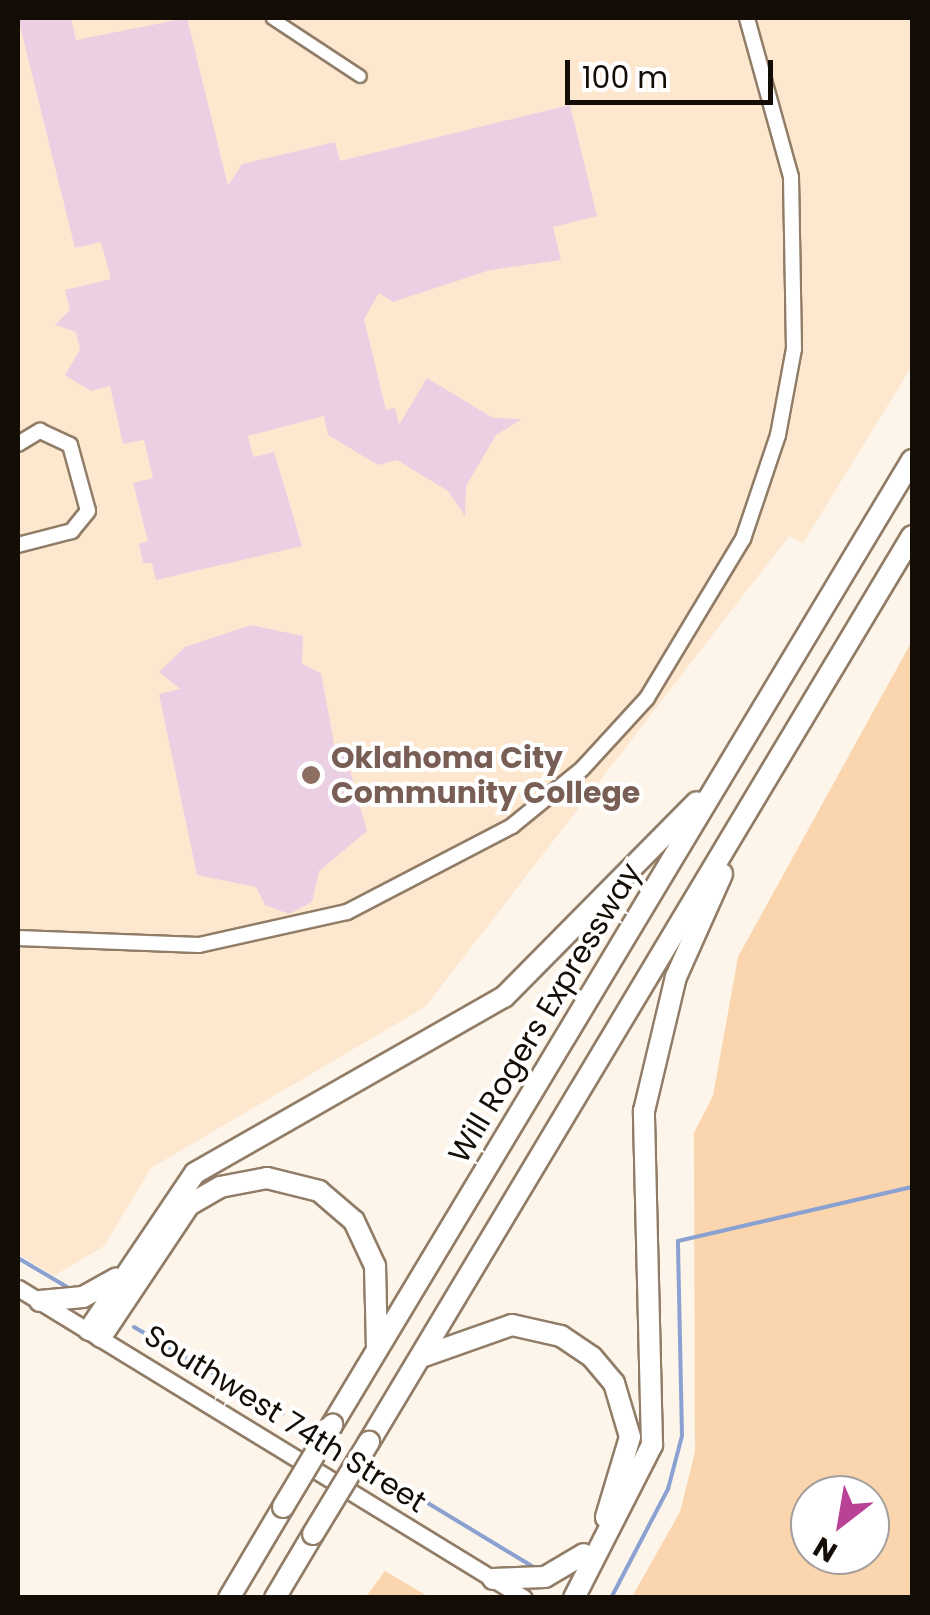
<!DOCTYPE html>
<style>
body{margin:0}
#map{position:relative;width:930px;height:1615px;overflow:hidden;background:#fdf4ea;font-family:Poppins,sans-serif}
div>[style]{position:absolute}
.built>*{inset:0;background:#fee7cf}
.green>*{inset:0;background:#fad5ad}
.stream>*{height:4px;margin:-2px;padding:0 2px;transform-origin:2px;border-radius:2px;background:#8aa1d2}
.building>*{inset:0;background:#ebd0e4}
.roads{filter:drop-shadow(2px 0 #917d67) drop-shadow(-2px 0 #917d67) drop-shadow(0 2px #917d67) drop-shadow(0 -2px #917d67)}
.minor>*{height:11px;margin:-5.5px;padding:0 5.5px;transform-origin:5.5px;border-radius:5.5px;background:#fff}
.tertiary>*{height:14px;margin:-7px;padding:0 7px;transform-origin:7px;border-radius:7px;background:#fff}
.secondary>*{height:15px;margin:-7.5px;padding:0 7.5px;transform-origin:7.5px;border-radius:7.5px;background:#fff}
.motorway>*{height:20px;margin:-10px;padding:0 10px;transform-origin:10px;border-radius:10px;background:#fff}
.bridges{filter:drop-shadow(2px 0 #917d67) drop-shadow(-2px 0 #917d67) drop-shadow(0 2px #917d67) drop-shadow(0 -2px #917d67)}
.motorway-bridge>*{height:20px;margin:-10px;padding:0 10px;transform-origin:10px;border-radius:10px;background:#fff}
.dots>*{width:28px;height:28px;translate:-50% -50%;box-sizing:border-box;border:5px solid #fff;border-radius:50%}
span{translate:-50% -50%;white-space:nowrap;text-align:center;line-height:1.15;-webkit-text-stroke:8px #fff;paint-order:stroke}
.education-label{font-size:30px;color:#785e54;font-weight:700}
.left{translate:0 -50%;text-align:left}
.street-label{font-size:30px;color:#140d05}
.frame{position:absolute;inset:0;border:20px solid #140d05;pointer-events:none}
.north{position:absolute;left:790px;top:1475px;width:100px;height:100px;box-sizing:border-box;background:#fff;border:2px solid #a19e9b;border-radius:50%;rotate:211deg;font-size:28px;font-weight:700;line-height:40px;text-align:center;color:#140d05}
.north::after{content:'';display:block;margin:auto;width:35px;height:45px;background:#b94297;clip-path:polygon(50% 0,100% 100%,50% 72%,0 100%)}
.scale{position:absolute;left:565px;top:60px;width:208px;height:45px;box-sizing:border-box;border:5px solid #140d05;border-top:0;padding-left:12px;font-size:30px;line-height:35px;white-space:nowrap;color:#140d05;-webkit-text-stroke:8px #fff;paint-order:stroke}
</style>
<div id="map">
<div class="built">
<div style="clip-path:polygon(18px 18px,912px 18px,912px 366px,803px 543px,789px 536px,425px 1007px,151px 1168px,104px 1246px,54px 1276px,18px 1254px)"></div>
</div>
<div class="green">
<div style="clip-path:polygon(evenodd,912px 641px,912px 1597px,632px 1597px,680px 1512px,695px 1452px,694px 1133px,713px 1096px,738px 957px,912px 641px,810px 1495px,870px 1495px,870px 1555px,810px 1555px,810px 1495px)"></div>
<div style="clip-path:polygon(385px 1571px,429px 1597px,366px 1597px)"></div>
</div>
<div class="stream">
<div style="left:18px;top:1258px;width:57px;rotate:30.6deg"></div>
<div style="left:134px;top:1327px;width:172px;rotate:30.4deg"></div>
<div style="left:398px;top:1485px;width:157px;rotate:31.2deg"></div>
<div style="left:611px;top:1598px;width:123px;rotate:-62.4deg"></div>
<div style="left:668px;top:1489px;width:55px;rotate:-75.2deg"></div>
<div style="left:682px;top:1436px;width:195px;rotate:-91.2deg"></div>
<div style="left:678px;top:1241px;width:240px;rotate:-13deg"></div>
</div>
<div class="building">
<div style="clip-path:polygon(18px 18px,71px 18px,76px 40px,187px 18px,228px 186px,242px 164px,335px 142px,340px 161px,570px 105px,597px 216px,553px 227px,561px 260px,490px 270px,393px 302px,379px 293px,364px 319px,386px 410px,395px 408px,399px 425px,427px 378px,493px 418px,522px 419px,496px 435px,466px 486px,465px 516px,448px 491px,397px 460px,378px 465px,328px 435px,324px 416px,248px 436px,253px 457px,274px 452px,302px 546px,156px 580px,152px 563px,143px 563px,139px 544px,148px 541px,133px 483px,153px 478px,144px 440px,123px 444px,110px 386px,91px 391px,65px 375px,80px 350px,76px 332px,55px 325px,70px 310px,65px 290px,111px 279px,101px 242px,75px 248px)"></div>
<div style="clip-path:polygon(251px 625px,303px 636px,302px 664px,321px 673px,336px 754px,346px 756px,367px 831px,319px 871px,312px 902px,289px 914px,265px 905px,256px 887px,197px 875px,159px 694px,180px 689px,159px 672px,185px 647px)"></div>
</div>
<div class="roads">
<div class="minor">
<div style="left:272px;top:18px;width:105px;rotate:33.4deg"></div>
</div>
<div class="tertiary">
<div style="left:18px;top:444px;width:26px;rotate:-31deg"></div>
<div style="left:40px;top:431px;width:33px;rotate:25deg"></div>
<div style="left:70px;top:445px;width:68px;rotate:74.7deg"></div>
<div style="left:88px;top:511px;width:26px;rotate:129deg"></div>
<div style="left:72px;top:531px;width:56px;rotate:165.5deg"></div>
<div style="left:18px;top:938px;width:181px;rotate:2.2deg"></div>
<div style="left:199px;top:945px;width:152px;rotate:-12.6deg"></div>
<div style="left:347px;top:912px;width:186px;rotate:-27.5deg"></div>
<div style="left:512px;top:826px;width:90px;rotate:-39.2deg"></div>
<div style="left:582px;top:769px;width:96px;rotate:-47.5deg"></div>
<div style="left:647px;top:698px;width:186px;rotate:-58.9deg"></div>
<div style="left:743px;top:539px;width:110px;rotate:-71.4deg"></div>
<div style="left:778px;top:435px;width:87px;rotate:-79.5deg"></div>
<div style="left:794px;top:349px;width:172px;rotate:-91deg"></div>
<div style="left:791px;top:177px;width:165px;rotate:-105.5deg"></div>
</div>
<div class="secondary">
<div style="left:18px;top:1288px;width:593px;rotate:31.49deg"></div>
</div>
<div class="motorway">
<div style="left:40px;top:1301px;width:43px;rotate:-5.3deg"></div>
<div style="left:83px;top:1297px;width:38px;rotate:-29deg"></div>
<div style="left:89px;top:1330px;width:189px;rotate:-56deg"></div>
<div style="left:195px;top:1173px;width:356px;rotate:-29.7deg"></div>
<div style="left:504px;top:997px;width:274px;rotate:-45.3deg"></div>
<div style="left:101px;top:1337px;width:159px;rotate:-56.3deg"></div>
<div style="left:189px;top:1205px;width:36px;rotate:-30deg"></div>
<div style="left:220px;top:1187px;width:48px;rotate:-10.8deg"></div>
<div style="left:267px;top:1178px;width:54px;rotate:14deg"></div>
<div style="left:319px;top:1191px;width:46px;rotate:40.6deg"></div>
<div style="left:354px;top:1221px;width:50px;rotate:65deg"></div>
<div style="left:375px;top:1266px;width:83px;rotate:88.6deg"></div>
<div style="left:421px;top:1357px;width:96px;rotate:-19.4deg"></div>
<div style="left:512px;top:1325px;width:50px;rotate:12.7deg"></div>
<div style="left:561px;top:1336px;width:37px;rotate:34deg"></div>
<div style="left:592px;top:1357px;width:34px;rotate:50deg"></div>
<div style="left:614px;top:1383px;width:56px;rotate:73.5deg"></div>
<div style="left:630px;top:1437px;width:84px;rotate:106.7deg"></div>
<div style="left:332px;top:1425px;width:1126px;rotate:-58.99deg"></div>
<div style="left:369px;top:1442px;width:1056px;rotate:-59.06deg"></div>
<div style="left:493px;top:1579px;width:52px;rotate:-2.2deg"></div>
<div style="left:545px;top:1577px;width:45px;rotate:-30.5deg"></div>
<div style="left:229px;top:1598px;width:106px;rotate:-59.3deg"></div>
<div style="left:275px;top:1598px;width:74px;rotate:-59.3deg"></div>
<div style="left:574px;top:1598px;width:172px;rotate:-63deg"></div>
<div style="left:652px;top:1445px;width:334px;rotate:-91.4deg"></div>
<div style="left:644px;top:1111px;width:138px;rotate:-76.6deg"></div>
<div style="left:676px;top:977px;width:113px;rotate:-65.9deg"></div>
</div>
</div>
<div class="bridges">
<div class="motorway-bridge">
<div style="left:283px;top:1507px;width:96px;rotate:-59.1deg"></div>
<div style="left:313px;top:1534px;width:108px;rotate:-58.7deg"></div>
</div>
</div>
<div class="dots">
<div style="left:311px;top:775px;background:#8d6e63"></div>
</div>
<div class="education-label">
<span class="left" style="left:331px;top:775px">Oklahoma City<br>Community College</span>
</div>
<div class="street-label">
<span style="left:545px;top:1013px;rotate:-59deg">Will Rogers Expressway</span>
<span style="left:285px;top:1419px;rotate:32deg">Southwest 74th Street</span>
</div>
<div class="frame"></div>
<div class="north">N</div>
<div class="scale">100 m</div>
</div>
